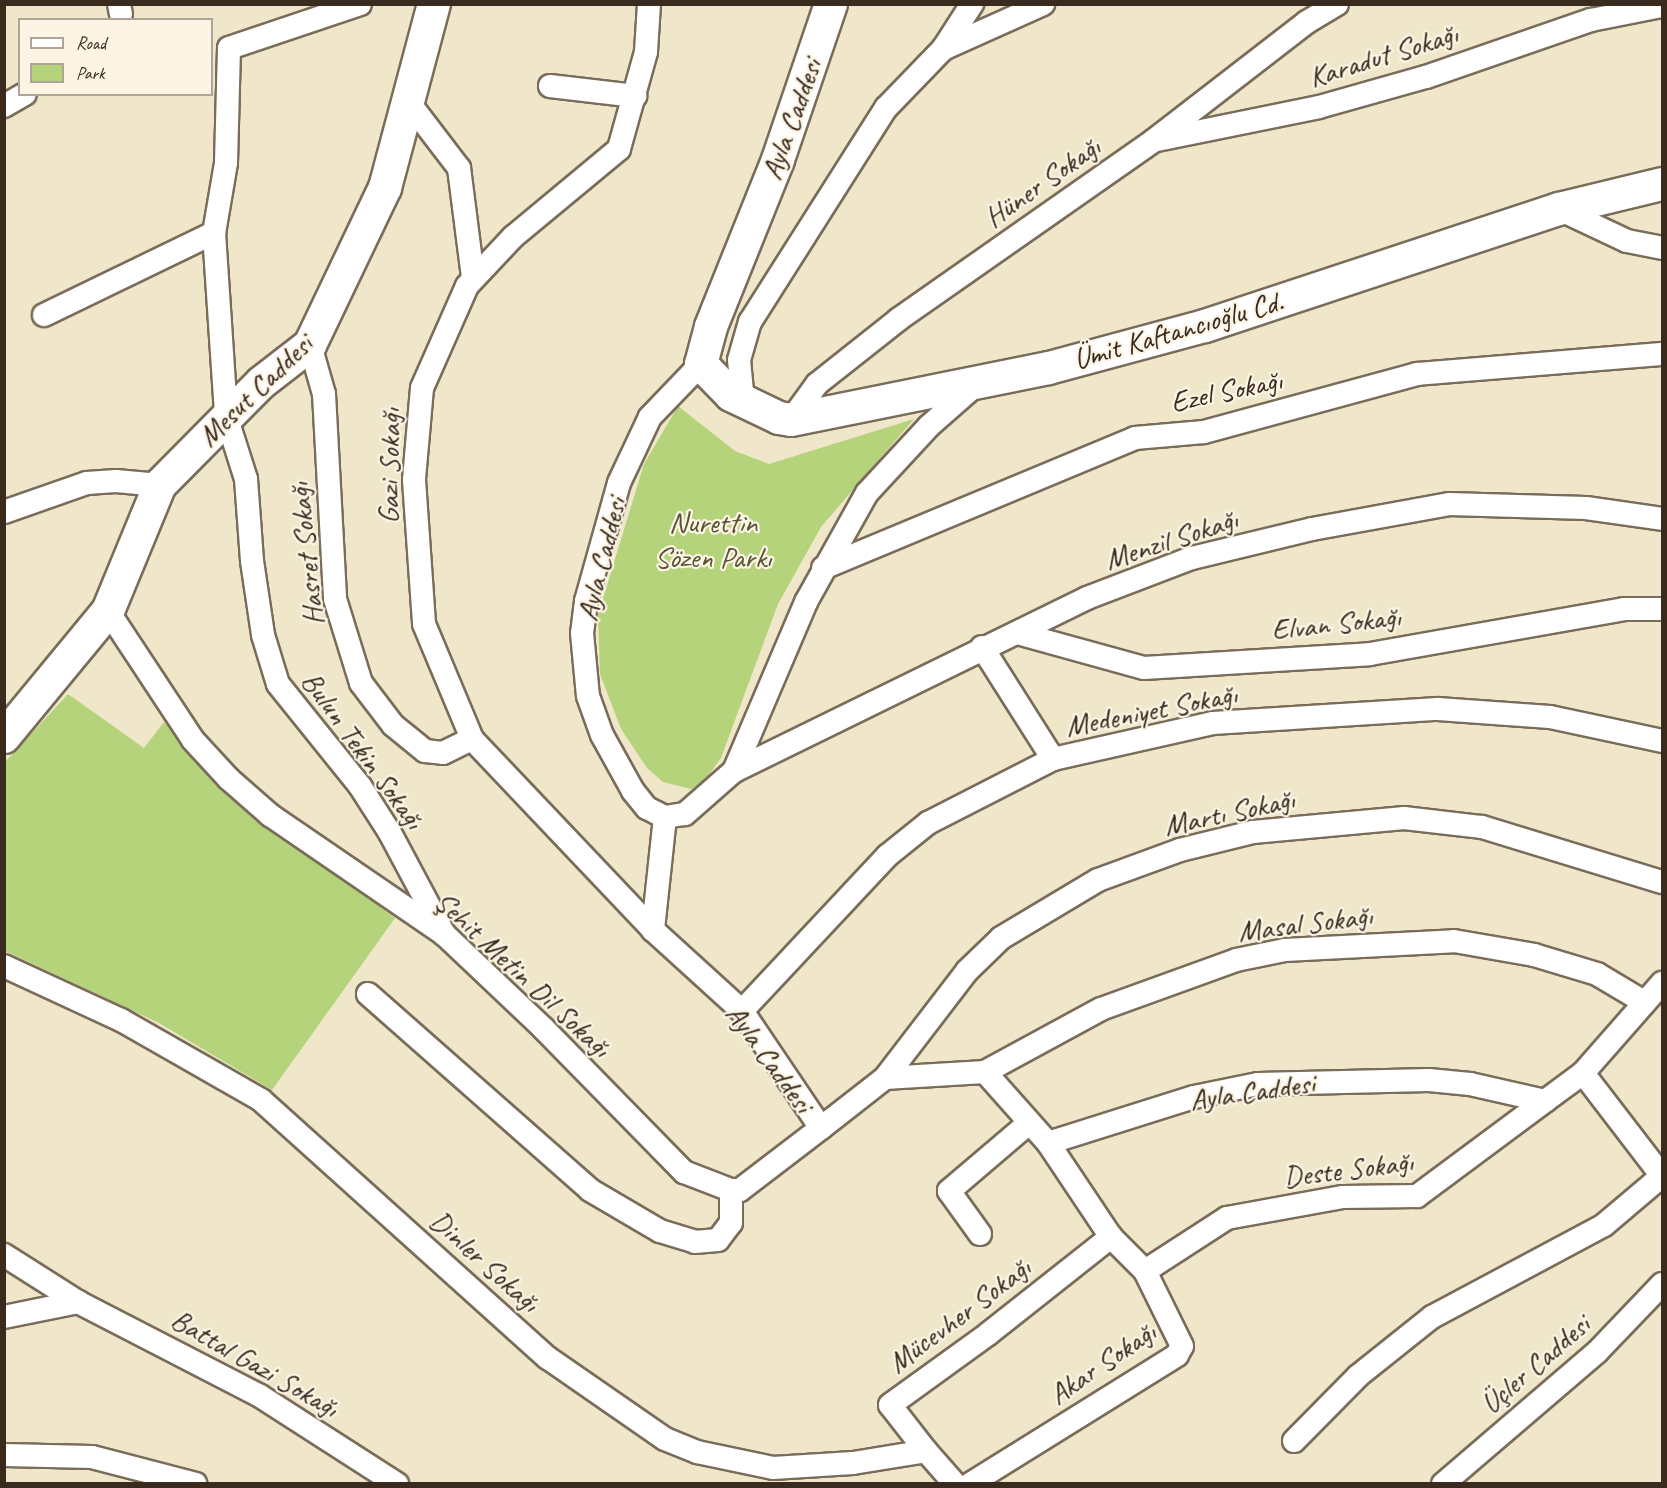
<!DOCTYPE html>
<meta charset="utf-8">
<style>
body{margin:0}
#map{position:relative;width:1667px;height:1488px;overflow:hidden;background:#f0e7ca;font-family:Caveat,sans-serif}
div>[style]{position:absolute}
.green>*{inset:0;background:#b5d37a}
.roads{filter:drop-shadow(2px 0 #7a6c5a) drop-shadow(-2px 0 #7a6c5a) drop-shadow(0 2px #7a6c5a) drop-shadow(0 -2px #7a6c5a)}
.street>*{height:22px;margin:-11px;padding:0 11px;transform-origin:11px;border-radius:11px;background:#fff}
.secondary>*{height:32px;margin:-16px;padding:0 16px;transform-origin:16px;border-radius:16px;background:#fff}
span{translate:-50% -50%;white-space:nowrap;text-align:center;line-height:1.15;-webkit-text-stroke:4.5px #fcf5e5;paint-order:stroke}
.street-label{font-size:30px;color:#3b2a1e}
.park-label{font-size:30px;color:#5a5435}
.frame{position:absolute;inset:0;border:6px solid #3b2a1e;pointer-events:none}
.legend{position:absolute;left:18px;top:18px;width:195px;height:78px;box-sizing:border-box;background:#fcf5e5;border:2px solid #afa495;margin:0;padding:8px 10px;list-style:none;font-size:18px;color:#3b2a1e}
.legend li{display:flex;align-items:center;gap:12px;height:30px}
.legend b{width:30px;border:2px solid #afa495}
</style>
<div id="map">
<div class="green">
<div style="clip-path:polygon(678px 406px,735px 451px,769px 464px,914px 419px,821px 527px,778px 604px,721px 758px,705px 780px,691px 789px,663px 782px,647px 768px,621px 729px,600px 674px,598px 615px,644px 464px)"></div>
<div style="clip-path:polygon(68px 694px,144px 748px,164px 722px,218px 787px,395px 918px,272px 1090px,159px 1023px,5px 951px,5px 762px)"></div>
</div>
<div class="roads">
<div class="street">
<div style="left:119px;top:4px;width:10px;rotate:79deg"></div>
<div style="left:360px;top:4px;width:138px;rotate:161.4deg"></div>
<div style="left:229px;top:48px;width:115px;rotate:91.5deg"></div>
<div style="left:226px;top:163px;width:71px;rotate:99.7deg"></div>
<div style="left:214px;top:233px;width:183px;rotate:86.2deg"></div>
<div style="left:226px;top:416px;width:66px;rotate:72.4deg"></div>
<div style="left:246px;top:479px;width:82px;rotate:85.8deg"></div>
<div style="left:252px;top:561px;width:75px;rotate:81.5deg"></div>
<div style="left:263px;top:635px;width:51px;rotate:73deg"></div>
<div style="left:278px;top:684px;width:131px;rotate:51.2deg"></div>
<div style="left:360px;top:786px;width:56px;rotate:57.4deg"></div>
<div style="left:390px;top:833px;width:115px;rotate:61.9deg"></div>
<div style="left:649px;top:4px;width:48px;rotate:93.6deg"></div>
<div style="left:646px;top:52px;width:101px;rotate:105.6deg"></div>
<div style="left:619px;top:149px;width:138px;rotate:140.3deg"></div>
<div style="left:513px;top:237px;width:67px;rotate:133.2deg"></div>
<div style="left:467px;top:286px;width:111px;rotate:113.8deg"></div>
<div style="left:422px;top:388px;width:92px;rotate:95deg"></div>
<div style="left:414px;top:480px;width:144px;rotate:86deg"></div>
<div style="left:424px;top:624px;width:125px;rotate:67.3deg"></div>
<div style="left:472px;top:739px;width:263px;rotate:46.5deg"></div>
<div style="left:943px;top:49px;width:54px;rotate:-57.2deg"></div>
<div style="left:550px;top:86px;width:86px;rotate:6.7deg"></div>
<div style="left:410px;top:104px;width:81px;rotate:52.6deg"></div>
<div style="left:459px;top:168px;width:110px;rotate:82.7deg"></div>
<div style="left:4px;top:106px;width:24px;rotate:-30deg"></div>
<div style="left:1157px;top:140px;width:165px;rotate:-11.5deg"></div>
<div style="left:1319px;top:107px;width:111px;rotate:-15.7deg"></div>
<div style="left:1426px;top:77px;width:175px;rotate:-19.1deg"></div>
<div style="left:1591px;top:20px;width:72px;rotate:-11.2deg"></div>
<div style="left:1559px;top:209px;width:75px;rotate:25.2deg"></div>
<div style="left:1627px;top:241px;width:36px;rotate:11deg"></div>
<div style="left:44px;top:315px;width:189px;rotate:-25.8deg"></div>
<div style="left:310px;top:345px;width:51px;rotate:74.1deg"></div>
<div style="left:324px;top:394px;width:205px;rotate:86.9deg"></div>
<div style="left:335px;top:599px;width:88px;rotate:72.8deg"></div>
<div style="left:361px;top:683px;width:53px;rotate:52.7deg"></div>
<div style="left:393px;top:725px;width:41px;rotate:39.1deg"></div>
<div style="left:425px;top:751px;width:18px;rotate:6deg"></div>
<div style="left:443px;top:753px;width:32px;rotate:-26deg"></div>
<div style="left:701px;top:364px;width:74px;rotate:133.9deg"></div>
<div style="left:650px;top:417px;width:73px;rotate:115.2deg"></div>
<div style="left:619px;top:483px;width:123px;rotate:105.6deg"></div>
<div style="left:586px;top:601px;width:32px;rotate:97deg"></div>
<div style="left:582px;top:633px;width:63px;rotate:84.6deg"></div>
<div style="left:588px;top:696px;width:41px;rotate:70.3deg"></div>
<div style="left:602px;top:735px;width:64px;rotate:61deg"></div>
<div style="left:633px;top:791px;width:22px;rotate:51deg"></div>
<div style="left:647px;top:808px;width:20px;rotate:27deg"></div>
<div style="left:665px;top:817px;width:114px;rotate:96.1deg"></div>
<div style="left:653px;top:930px;width:120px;rotate:42.3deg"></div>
<div style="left:742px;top:1011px;width:141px;rotate:56deg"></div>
<div style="left:821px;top:1128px;width:81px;rotate:-38deg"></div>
<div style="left:885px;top:1078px;width:100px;rotate:-3.4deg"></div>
<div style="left:985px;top:1072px;width:95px;rotate:48.4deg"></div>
<div style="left:1048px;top:1143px;width:153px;rotate:-17.5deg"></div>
<div style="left:1194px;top:1097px;width:65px;rotate:-11.5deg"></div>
<div style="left:1258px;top:1084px;width:171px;rotate:-1.3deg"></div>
<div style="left:1429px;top:1080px;width:41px;rotate:5.6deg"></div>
<div style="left:1470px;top:1084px;width:77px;rotate:12.8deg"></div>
<div style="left:1545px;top:1101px;width:47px;rotate:-36.4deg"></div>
<div style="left:1583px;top:1073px;width:120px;rotate:-48.7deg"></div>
<div style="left:743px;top:402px;width:42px;rotate:-95.4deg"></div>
<div style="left:739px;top:360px;width:40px;rotate:-74deg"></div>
<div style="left:750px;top:322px;width:254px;rotate:-57.6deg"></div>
<div style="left:886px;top:108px;width:82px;rotate:-46deg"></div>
<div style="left:943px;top:49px;width:110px;rotate:-24.2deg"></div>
<div style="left:791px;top:420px;width:44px;rotate:-54.2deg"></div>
<div style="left:817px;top:384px;width:105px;rotate:-38.4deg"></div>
<div style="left:899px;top:319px;width:310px;rotate:-35deg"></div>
<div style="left:1153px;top:141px;width:195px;rotate:-37.7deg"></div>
<div style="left:1307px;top:22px;width:35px;rotate:-31deg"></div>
<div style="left:4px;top:512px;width:88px;rotate:-19.3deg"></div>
<div style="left:87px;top:483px;width:29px;rotate:-4deg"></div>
<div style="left:116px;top:481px;width:44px;rotate:5.2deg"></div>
<div style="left:823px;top:568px;width:338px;rotate:-22.6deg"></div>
<div style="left:1135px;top:438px;width:69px;rotate:-5deg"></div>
<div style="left:1204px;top:432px;width:221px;rotate:-15.2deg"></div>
<div style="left:1417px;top:374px;width:246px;rotate:-4.7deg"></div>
<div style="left:108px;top:611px;width:154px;rotate:56.6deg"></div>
<div style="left:193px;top:740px;width:53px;rotate:47.3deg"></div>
<div style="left:229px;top:779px;width:55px;rotate:41.3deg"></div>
<div style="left:270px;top:815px;width:211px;rotate:34.4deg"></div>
<div style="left:444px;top:934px;width:137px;rotate:43.5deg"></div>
<div style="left:543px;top:1028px;width:202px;rotate:45.6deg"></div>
<div style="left:684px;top:1172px;width:50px;rotate:21deg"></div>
<div style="left:731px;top:1190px;width:9px"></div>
<div style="left:740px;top:1190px;width:102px;rotate:-37.4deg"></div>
<div style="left:1017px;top:633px;width:132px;rotate:15.4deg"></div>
<div style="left:1144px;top:668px;width:226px;rotate:-3.5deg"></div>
<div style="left:1370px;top:654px;width:258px;rotate:-10deg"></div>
<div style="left:1624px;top:609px;width:38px"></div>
<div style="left:982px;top:647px;width:133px;rotate:57.6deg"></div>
<div style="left:734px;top:771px;width:393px;rotate:-26.1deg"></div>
<div style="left:1087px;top:598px;width:112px;rotate:-20.9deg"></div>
<div style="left:1192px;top:558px;width:123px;rotate:-13.6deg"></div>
<div style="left:1312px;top:529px;width:139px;rotate:-10.3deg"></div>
<div style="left:1449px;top:504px;width:137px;rotate:1.7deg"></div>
<div style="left:1586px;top:508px;width:77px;rotate:8.2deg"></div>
<div style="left:665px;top:817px;width:20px;rotate:-9deg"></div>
<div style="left:685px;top:814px;width:65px;rotate:-41.3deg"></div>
<div style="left:734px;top:771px;width:184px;rotate:-66.9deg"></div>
<div style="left:806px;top:602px;width:125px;rotate:-60.8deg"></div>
<div style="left:867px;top:493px;width:91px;rotate:-47.2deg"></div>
<div style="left:929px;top:426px;width:64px;rotate:-41.2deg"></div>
<div style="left:4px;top:966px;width:129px;rotate:24.8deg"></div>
<div style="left:121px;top:1020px;width:161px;rotate:29.7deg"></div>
<div style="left:261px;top:1100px;width:386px;rotate:42deg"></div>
<div style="left:548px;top:1358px;width:142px;rotate:34.7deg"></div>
<div style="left:665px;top:1439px;width:35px;rotate:22deg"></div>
<div style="left:697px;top:1452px;width:78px;rotate:11.9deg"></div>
<div style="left:773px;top:1468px;width:80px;rotate:-3.6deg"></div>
<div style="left:853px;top:1463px;width:74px;rotate:-9.3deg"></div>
<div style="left:926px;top:1451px;width:44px;rotate:48.7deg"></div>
<div style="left:368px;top:994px;width:296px;rotate:41.4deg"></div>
<div style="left:590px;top:1190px;width:81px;rotate:30.4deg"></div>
<div style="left:660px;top:1231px;width:37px;rotate:17deg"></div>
<div style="left:695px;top:1242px;width:23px;rotate:-5deg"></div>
<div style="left:718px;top:1240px;width:21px;rotate:-53deg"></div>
<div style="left:731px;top:1223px;width:33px;rotate:-90deg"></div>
<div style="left:742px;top:1011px;width:212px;rotate:-46.9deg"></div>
<div style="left:887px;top:856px;width:53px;rotate:-38.8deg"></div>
<div style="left:928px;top:823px;width:140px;rotate:-27.1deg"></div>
<div style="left:1053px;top:759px;width:164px;rotate:-12.7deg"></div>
<div style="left:1213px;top:723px;width:225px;rotate:-3.6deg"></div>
<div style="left:1438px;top:709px;width:112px;rotate:4.1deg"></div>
<div style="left:1550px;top:717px;width:115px;rotate:12.1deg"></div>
<div style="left:985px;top:1072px;width:132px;rotate:-28.5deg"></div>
<div style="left:1101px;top:1009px;width:144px;rotate:-19.9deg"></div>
<div style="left:1236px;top:960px;width:50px;rotate:-11.5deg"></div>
<div style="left:1285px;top:950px;width:169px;rotate:-3deg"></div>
<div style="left:1454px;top:941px;width:81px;rotate:9.9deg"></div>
<div style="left:1534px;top:955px;width:66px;rotate:16.8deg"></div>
<div style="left:1597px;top:974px;width:55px;rotate:30.8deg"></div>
<div style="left:885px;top:1078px;width:135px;rotate:-52.5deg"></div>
<div style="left:967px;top:971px;width:47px;rotate:-44.1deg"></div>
<div style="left:1001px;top:938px;width:113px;rotate:-30.9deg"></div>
<div style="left:1098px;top:880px;width:87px;rotate:-20.1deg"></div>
<div style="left:1180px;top:850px;width:75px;rotate:-13.9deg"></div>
<div style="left:1253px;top:832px;width:152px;rotate:-5.3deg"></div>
<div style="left:1404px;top:818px;width:79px;rotate:6.6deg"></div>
<div style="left:1482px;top:827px;width:188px;rotate:17deg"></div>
<div style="left:980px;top:1234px;width:53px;rotate:-125.8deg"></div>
<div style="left:949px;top:1191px;width:105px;rotate:-40.4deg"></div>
<div style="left:4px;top:1255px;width:88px;rotate:32.4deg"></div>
<div style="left:78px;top:1302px;width:205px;rotate:27.3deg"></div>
<div style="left:260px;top:1396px;width:163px;rotate:32.7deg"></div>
<div style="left:1145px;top:1271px;width:98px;rotate:-32.9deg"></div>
<div style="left:1227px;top:1218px;width:118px;rotate:-10.3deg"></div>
<div style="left:1343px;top:1197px;width:74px;rotate:-0.8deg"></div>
<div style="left:1417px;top:1196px;width:159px;rotate:-36.6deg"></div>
<div style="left:4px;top:1317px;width:76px;rotate:-11.5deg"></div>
<div style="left:1294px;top:1441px;width:91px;rotate:-45.4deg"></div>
<div style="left:1358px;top:1376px;width:95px;rotate:-38.6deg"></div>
<div style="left:1432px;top:1317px;width:195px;rotate:-28.1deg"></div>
<div style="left:1604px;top:1225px;width:76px;rotate:-40.2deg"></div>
<div style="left:1662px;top:1176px;width:130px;rotate:-127.5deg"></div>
<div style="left:926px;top:1451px;width:58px;rotate:-128deg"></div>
<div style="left:890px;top:1405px;width:121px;rotate:-35.9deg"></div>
<div style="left:988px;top:1334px;width:157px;rotate:-38.3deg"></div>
<div style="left:4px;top:1455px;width:88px;rotate:1.3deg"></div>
<div style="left:92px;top:1457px;width:107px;rotate:14.6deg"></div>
<div style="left:970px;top:1484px;width:244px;rotate:-31.9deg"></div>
<div style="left:1177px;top:1355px;width:10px;rotate:-61deg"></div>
<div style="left:1182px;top:1346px;width:84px;rotate:-116.3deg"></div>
<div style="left:1145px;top:1271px;width:48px;rotate:-135deg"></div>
<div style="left:1111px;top:1237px;width:113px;rotate:-123.8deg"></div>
<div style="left:1443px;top:1484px;width:203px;rotate:-40.6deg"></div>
<div style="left:1597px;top:1352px;width:94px;rotate:-46.3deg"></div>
</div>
<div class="secondary">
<div style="left:831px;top:4px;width:165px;rotate:108.8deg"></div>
<div style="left:778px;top:160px;width:180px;rotate:111.9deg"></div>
<div style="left:711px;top:327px;width:38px;rotate:105deg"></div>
<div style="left:701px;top:364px;width:43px;rotate:45.9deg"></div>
<div style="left:731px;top:395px;width:53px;rotate:25.6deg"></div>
<div style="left:779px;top:418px;width:12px;rotate:9deg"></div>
<div style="left:791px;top:420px;width:263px;rotate:-11.4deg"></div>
<div style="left:1049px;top:368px;width:162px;rotate:-15.1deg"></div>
<div style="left:1205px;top:326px;width:373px;rotate:-18.3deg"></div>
<div style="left:1559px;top:209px;width:106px;rotate:-13.6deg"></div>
<div style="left:4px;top:737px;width:163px;rotate:-50.5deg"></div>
<div style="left:108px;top:611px;width:136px;rotate:-67.6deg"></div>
<div style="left:160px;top:485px;width:144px;rotate:-45.3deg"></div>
<div style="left:261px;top:383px;width:62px;rotate:-37.8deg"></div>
<div style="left:310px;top:345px;width:174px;rotate:-64.5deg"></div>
<div style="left:385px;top:188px;width:190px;rotate:-75.1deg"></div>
</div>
</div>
<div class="street-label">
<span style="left:1383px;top:55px;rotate:-17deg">Karadut Sokağı</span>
<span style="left:791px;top:119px;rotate:-70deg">Ayla Caddesi</span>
<span style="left:1042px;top:182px;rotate:-35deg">Hüner Sokağı</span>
<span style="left:1178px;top:330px;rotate:-16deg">Ümit Kaftancıoğlu Cd.</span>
<span style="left:255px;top:390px;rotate:-44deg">Mesut Caddesi</span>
<span style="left:1226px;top:391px;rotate:-12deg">Ezel Sokağı</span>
<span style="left:389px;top:466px;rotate:-89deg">Gazi Sokağı</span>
<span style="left:1171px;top:539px;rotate:-18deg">Menzil Sokağı</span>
<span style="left:306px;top:554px;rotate:-96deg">Hasret Sokağı</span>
<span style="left:601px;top:559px;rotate:-76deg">Ayla Caddesi</span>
<span style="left:1336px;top:623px;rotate:-6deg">Elvan Sokağı</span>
<span style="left:1151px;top:710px;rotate:-11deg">Medeniyet Sokağı</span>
<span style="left:363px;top:750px;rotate:54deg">Bulun Tekin Sokağı</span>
<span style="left:1229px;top:812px;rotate:-12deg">Martı Sokağı</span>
<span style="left:1305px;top:923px;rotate:-7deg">Masal Sokağı</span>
<span style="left:523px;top:974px;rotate:43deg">Şehit Metin Dil Sokağı</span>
<span style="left:770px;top:1058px;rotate:54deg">Ayla Caddesi</span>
<span style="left:1252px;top:1091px;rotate:-8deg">Ayla Caddesi</span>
<span style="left:1348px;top:1169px;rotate:-7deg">Deste Sokağı</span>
<span style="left:485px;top:1261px;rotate:42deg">Dinler Sokağı</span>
<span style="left:959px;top:1315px;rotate:-37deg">Mücevher Sokağı</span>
<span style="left:255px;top:1363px;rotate:30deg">Battal Gazi Sokağı</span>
<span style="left:1102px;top:1363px;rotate:-34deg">Akar Sokağı</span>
<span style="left:1535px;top:1364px;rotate:-41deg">Üçler Caddesi</span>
</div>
<div class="park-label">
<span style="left:713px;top:539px">Nurettin<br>Sözen Parkı</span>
</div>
<div class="frame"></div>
<ul class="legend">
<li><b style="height:8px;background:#fff"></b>Road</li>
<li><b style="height:16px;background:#b5d37a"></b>Park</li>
</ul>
</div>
